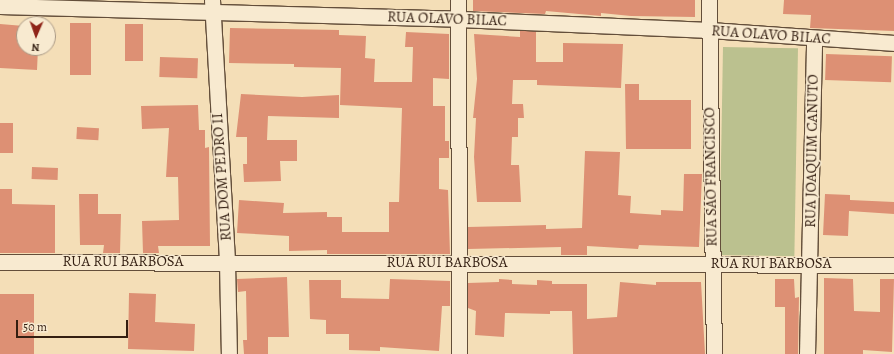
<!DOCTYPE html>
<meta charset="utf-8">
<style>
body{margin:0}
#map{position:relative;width:894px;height:354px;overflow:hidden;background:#f4deb7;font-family:Alegreya,serif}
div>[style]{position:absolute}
.green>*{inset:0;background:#bbc18f;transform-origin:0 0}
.building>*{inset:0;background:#dd9074;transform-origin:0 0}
.roads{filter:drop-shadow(1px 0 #634e3a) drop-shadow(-1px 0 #634e3a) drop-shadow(0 1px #634e3a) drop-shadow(0 -1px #634e3a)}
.minor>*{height:15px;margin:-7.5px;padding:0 7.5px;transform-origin:7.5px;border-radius:7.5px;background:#f8ead0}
span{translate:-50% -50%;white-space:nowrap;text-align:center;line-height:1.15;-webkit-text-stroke:3px #f8ead0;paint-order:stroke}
.street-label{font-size:15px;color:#331e11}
.north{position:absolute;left:16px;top:16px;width:40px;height:40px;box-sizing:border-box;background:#f8ead0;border:1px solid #a99884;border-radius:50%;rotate:182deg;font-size:11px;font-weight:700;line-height:16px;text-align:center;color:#331e11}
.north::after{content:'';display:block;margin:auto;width:14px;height:18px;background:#8f2418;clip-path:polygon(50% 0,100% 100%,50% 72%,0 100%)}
.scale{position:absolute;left:16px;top:320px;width:112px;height:18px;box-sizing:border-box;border:2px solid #331e11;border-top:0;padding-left:5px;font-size:12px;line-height:14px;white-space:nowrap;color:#331e11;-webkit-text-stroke:3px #f8ead0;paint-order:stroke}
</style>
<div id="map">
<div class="green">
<div style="left:723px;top:47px;width:75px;height:208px;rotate:1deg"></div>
</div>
<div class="building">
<div style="clip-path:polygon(473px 0,695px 0,695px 17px,631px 16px,601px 13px,601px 16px,546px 11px,545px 14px,473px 11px)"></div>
<div style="clip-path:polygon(784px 0,894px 0,894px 31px,810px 28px,811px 15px,783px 14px)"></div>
<div style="left:70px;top:23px;width:21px;height:52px"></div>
<div style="clip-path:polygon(0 24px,24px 26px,24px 48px,38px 48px,37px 70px,0 68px)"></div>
<div style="left:125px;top:24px;width:18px;height:37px"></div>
<div style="clip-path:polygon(230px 28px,339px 30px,339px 35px,366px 36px,365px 58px,375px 59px,374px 82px,412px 82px,413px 47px,405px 47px,406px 32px,449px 34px,449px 79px,433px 78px,433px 106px,445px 106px,445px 141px,449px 141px,449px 158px,439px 158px,439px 189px,448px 190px,450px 254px,327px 254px,327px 250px,289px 251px,289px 236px,237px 233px,239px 200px,284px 203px,283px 213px,327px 212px,327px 217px,342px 217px,342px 232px,389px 232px,389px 202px,399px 202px,402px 108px,340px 105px,341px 68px,294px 67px,294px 64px,229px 63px)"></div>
<div style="clip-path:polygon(520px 31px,536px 31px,536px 62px,563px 62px,563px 43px,623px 44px,621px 88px,537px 85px,537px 80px,513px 80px,512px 104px,523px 104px,524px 118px,518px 118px,518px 137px,512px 137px,511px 165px,519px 165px,521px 202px,477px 202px,474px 157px,476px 118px,473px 118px,477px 79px,474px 34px,520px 37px)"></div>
<div style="left:826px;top:54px;width:66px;height:26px;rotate:2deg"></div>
<div style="left:160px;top:57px;width:38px;height:20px;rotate:2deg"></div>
<div style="clip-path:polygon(625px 84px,639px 84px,639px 100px,691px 100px,691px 149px,626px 149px)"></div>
<div style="clip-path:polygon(241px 94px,302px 97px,339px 95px,339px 118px,268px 116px,267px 140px,297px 140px,297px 161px,280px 161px,281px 181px,244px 182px,243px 164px,247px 164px,247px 137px,236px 137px)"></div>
<div style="clip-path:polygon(198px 105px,199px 130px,205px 130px,205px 148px,209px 147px,210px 246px,158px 246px,159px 253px,143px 253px,142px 221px,179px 220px,178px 177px,166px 177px,169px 128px,142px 129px,141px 106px)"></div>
<div style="left:0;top:123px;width:13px;height:30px"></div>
<div style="left:77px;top:127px;width:22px;height:12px;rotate:3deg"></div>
<div style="clip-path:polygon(585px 151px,620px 152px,618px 195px,631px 196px,630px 213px,661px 215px,661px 210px,683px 211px,684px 174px,702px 174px,699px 247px,639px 245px,638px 249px,587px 246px,587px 255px,561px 255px,561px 247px,468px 249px,468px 227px,546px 225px,546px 229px,582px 228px)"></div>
<div style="left:32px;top:167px;width:26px;height:12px;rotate:2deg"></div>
<div style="clip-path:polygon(0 189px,12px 189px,12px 204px,55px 205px,55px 253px,0 253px)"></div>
<div style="clip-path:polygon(79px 194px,98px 194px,98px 214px,121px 214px,120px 253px,103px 253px,104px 245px,80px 245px)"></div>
<div style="clip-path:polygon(825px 194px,850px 195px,850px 200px,894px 202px,894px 214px,849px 211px,848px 236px,823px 235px)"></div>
<div style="clip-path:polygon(287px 277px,289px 337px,268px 337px,268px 354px,244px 354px,243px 340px,247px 340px,246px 291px,238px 292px,237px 279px)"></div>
<div style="clip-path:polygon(824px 278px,853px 279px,854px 311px,880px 312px,880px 279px,894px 279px,892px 352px,863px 350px,863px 354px,824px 354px)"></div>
<div style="clip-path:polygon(390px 279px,450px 281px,450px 306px,442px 306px,439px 351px,380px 347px,380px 351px,349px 350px,349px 334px,326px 334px,326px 320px,310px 319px,309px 280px,341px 280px,341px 298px,389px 299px)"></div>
<div style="clip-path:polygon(499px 279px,512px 280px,512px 284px,537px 285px,537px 280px,552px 281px,552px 284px,587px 284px,587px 319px,617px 317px,620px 282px,656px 285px,656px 282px,701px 282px,705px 354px,573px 354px,572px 311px,550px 311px,550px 314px,505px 313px,504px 337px,475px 335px,476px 311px,468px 308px,468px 283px,499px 282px)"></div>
<div style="clip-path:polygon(775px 279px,794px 279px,795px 298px,799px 297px,798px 354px,785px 354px,785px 307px,775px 307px)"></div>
<div style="clip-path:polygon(129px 293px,156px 294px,155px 322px,195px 324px,194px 351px,128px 349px)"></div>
<div style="left:0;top:294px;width:34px;height:60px"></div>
</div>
<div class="roads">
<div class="minor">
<div style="left:212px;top:0;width:262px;rotate:86.7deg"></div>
<div style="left:227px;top:262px;width:92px;rotate:88.8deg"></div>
<div style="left:458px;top:0;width:354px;rotate:89.8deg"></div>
<div style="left:709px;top:0;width:354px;rotate:89.2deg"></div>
<div style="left:0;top:6px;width:458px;rotate:1.6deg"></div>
<div style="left:458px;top:19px;width:252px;rotate:2.5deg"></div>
<div style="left:710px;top:30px;width:184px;rotate:4deg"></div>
<div style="left:0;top:262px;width:894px;rotate:0.19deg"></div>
<div style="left:807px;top:354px;width:316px;rotate:-88.7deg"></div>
</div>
</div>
<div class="street-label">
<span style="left:447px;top:19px;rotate:2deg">RUA OLAVO BILAC</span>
<span style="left:771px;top:35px;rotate:4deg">RUA OLAVO BILAC</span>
<span style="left:812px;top:151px;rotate:-89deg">RUA JOAQUIM CANUTO</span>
<span style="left:222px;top:177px;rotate:-94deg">RUA DOM PEDRO II</span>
<span style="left:711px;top:177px;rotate:-91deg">RUA SÃO FRANCISCO</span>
<span style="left:123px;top:262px">RUA RUI BARBOSA</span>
<span style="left:447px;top:263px">RUA RUI BARBOSA</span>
<span style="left:771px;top:264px">RUA RUI BARBOSA</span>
</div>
<div class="north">N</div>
<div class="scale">50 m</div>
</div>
